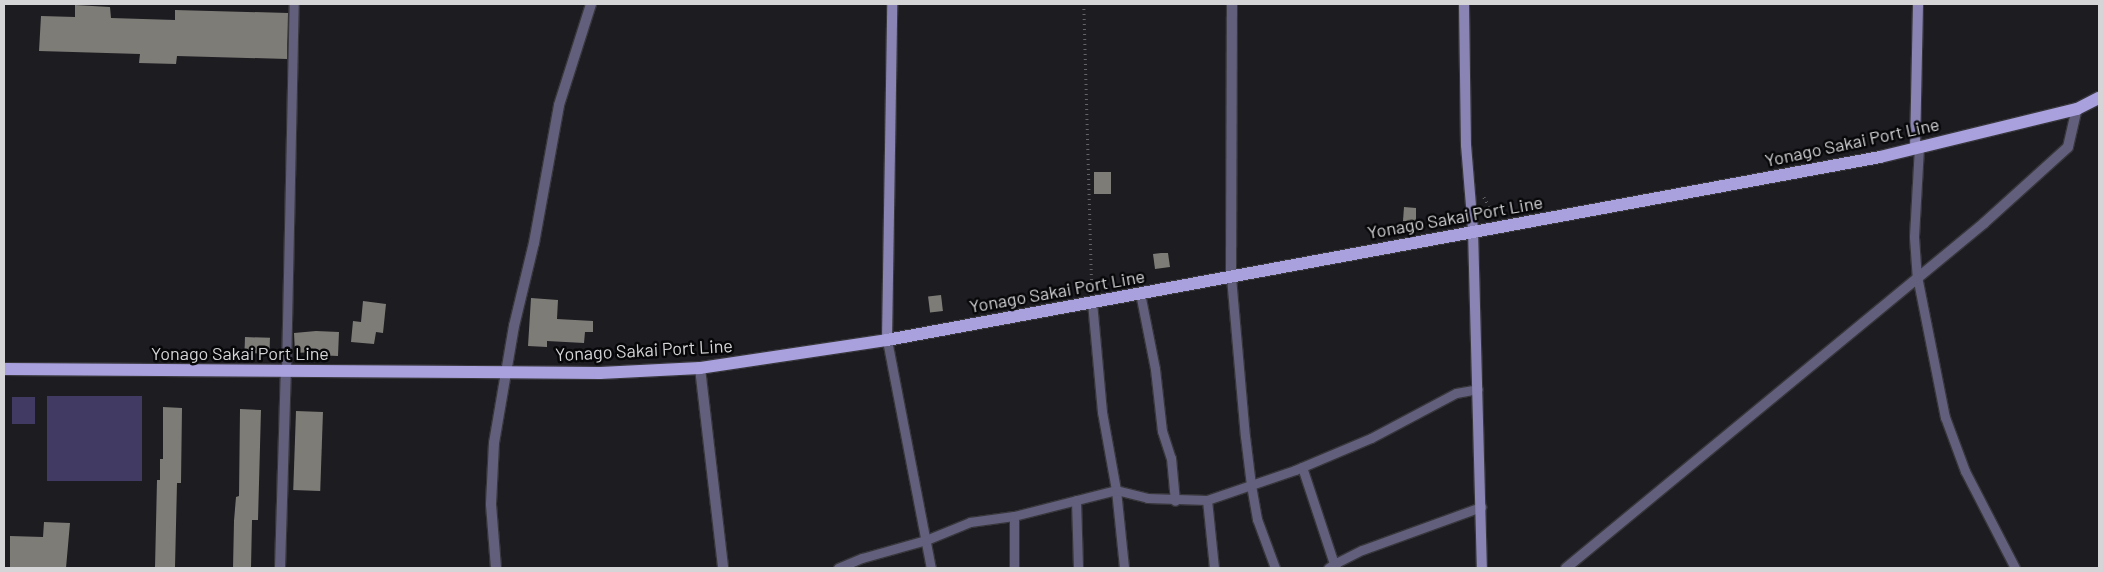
<!DOCTYPE html>
<style>
body{margin:0}
#map{position:relative;width:2103px;height:572px;overflow:hidden;background:#1d1c21;font-family:Barlow,sans-serif}
div>[style]{position:absolute}
.green>*{inset:0;background:#413b63;transform-origin:0 0}
.building>*{inset:0;background:#7e7c77;transform-origin:0 0}
.path>*{height:2.5px;margin-top:-1.25px;transform-origin:0;background:repeating-linear-gradient(90deg,#646468 0 1px,transparent 0 5px)}
.roads{filter:drop-shadow(1px 0 #37363b) drop-shadow(-1px 0 #37363b) drop-shadow(0 1px #37363b) drop-shadow(0 -1px #37363b)}
.lane>*{height:9px;margin:-4.5px;padding:0 4.5px;transform-origin:4.5px;border-radius:4.5px;background:#625f7c}
.street>*{height:10px;margin:-5px;padding:0 5px;transform-origin:5px;border-radius:5px;background:#625f7c}
.secondary>*{height:10px;margin:-5px;padding:0 5px;transform-origin:5px;border-radius:5px;background:#8984b3}
.primary>*{height:12px;margin:-6px;padding:0 6px;transform-origin:6px;border-radius:6px;background:#a8a1de}
span{translate:-50% -50%;white-space:nowrap;text-align:center;line-height:1.15;-webkit-text-stroke:5px #070709;paint-order:stroke}
.street-label{font-size:18px;color:#d5d5d8}
.frame{position:absolute;inset:0;border:5px solid #d5d5d8;pointer-events:none}
</style>
<div id="map">
<div class="green">
<div style="left:47px;top:396px;width:95px;height:85px"></div>
<div style="left:12px;top:397px;width:23px;height:27px"></div>
</div>
<div class="building">
<div style="clip-path:polygon(75px 5px,110px 7px,111px 18px,175px 20px,175px 10px,288px 13px,287px 59px,177px 56px,176px 64px,139px 63px,140px 54px,39px 51px,41px 16px,75px 17px)"></div>
<div style="left:1094px;top:172px;width:17px;height:22px"></div>
<div style="clip-path:polygon(1404px 207px,1416px 208px,1416px 221px,1403px 221px)"></div>
<div style="clip-path:polygon(1161px 253px,1168px 253px,1170px 267px,1155px 269px,1153px 254px)"></div>
<div style="left:941px;top:295px;width:16px;height:13px;rotate:83deg"></div>
<div style="clip-path:polygon(531px 298px,558px 300px,557px 319px,593px 321px,593px 332px,585px 332px,584px 343px,547px 341px,547px 347px,528px 346px)"></div>
<div style="clip-path:polygon(363px 301px,386px 304px,383px 333px,376px 332px,374px 344px,351px 342px,353px 321px,361px 322px)"></div>
<div style="clip-path:polygon(316px 331px,339px 332px,338px 356px,315px 355px,315px 352px,295px 353px,294px 333px)"></div>
<div style="left:245px;top:337px;width:25px;height:16px;rotate:2deg"></div>
<div style="clip-path:polygon(163px 407px,182px 408px,181px 483px,177px 483px,175px 568px,155px 568px,157px 480px,160px 480px,160px 459px,163px 459px)"></div>
<div style="clip-path:polygon(240px 409px,261px 410px,258px 520px,252px 520px,251px 568px,233px 568px,234px 521px,236px 497px,239px 496px)"></div>
<div style="left:296px;top:411px;width:27px;height:79px;rotate:2deg"></div>
<div style="clip-path:polygon(44px 522px,70px 523px,66px 568px,10px 568px,10px 536px,43px 537px)"></div>
</div>
<div class="path">
<div style="left:1084px;top:4px;width:284px;rotate:88.4deg"></div>
<div style="left:1484px;top:197px;width:20px;rotate:60deg"></div>
</div>
<div class="roads">
<div class="lane">
<div style="left:1919px;top:147px;width:90px;rotate:93.2deg"></div>
<div style="left:1914px;top:237px;width:39px;rotate:86deg"></div>
<div style="left:1917px;top:276px;width:144px;rotate:78.8deg"></div>
<div style="left:1945px;top:417px;width:58px;rotate:69.7deg"></div>
<div style="left:1965px;top:471px;width:109px;rotate:62.7deg"></div>
<div style="left:1231px;top:277px;width:160px;rotate:85deg"></div>
<div style="left:1245px;top:436px;width:49px;rotate:83deg"></div>
<div style="left:1251px;top:485px;width:35px;rotate:80deg"></div>
<div style="left:1257px;top:519px;width:52px;rotate:69.8deg"></div>
<div style="left:1140px;top:293px;width:77px;rotate:78.8deg"></div>
<div style="left:1155px;top:369px;width:62px;rotate:83.6deg"></div>
<div style="left:1162px;top:431px;width:28px;rotate:72deg"></div>
<div style="left:1171px;top:458px;width:43px;rotate:84.7deg"></div>
<div style="left:1092px;top:302px;width:110px;rotate:84.8deg"></div>
<div style="left:1102px;top:412px;width:79px;rotate:79.8deg"></div>
<div style="left:1116px;top:490px;width:78px;rotate:84.1deg"></div>
<div style="left:887px;top:340px;width:232px;rotate:79.1deg"></div>
<div style="left:286px;top:371px;width:367px;rotate:-88.8deg"></div>
<div style="left:1302px;top:467px;width:102px;rotate:71.7deg"></div>
<div style="left:1334px;top:564px;width:7px;rotate:146deg"></div>
<div style="left:1076px;top:500px;width:68px;rotate:88.3deg"></div>
<div style="left:1207px;top:500px;width:68px;rotate:84.1deg"></div>
<div style="left:1014px;top:516px;width:52px;rotate:90deg"></div>
<div style="left:838px;top:568px;width:26px;rotate:-23deg"></div>
<div style="left:862px;top:558px;width:66px;rotate:-15.7deg"></div>
<div style="left:926px;top:540px;width:48px;rotate:-22.2deg"></div>
<div style="left:970px;top:522px;width:44px;rotate:-7.8deg"></div>
<div style="left:1014px;top:516px;width:105px;rotate:-14.3deg"></div>
<div style="left:1116px;top:490px;width:32px;rotate:14deg"></div>
<div style="left:1147px;top:498px;width:60px;rotate:1.9deg"></div>
<div style="left:1207px;top:500px;width:93px;rotate:-18.8deg"></div>
<div style="left:1295px;top:470px;width:82px;rotate:-22.8deg"></div>
<div style="left:1371px;top:438px;width:96px;rotate:-27.9deg"></div>
<div style="left:1456px;top:393px;width:22px;rotate:-10deg"></div>
<div style="left:1336px;top:568px;width:4px;rotate:-117deg"></div>
<div style="left:1334px;top:564px;width:31px;rotate:-27deg"></div>
<div style="left:1362px;top:550px;width:127px;rotate:-19.9deg"></div>
</div>
<div class="street">
<div style="left:1231px;top:277px;width:273px;rotate:-89.8deg"></div>
<div style="left:700px;top:368px;width:201px;rotate:83.4deg"></div>
<div style="left:280px;top:568px;width:197px;rotate:-88.3deg"></div>
<div style="left:496px;top:568px;width:64px;rotate:-94.5deg"></div>
<div style="left:491px;top:504px;width:61px;rotate:-87.2deg"></div>
<div style="left:494px;top:443px;width:119px;rotate:-80.3deg"></div>
<div style="left:514px;top:326px;width:85px;rotate:-76.5deg"></div>
<div style="left:534px;top:243px;width:140px;rotate:-79.7deg"></div>
<div style="left:559px;top:105px;width:106px;rotate:-72.4deg"></div>
<div style="left:1566px;top:568px;width:542px;rotate:-39.53deg"></div>
<div style="left:1984px;top:223px;width:113px;rotate:-42.1deg"></div>
<div style="left:2068px;top:147px;width:39px;rotate:-77deg"></div>
</div>
<div class="secondary">
<div style="left:1464px;top:4px;width:141px;rotate:89.2deg"></div>
<div style="left:1466px;top:145px;width:85px;rotate:85.3deg"></div>
<div style="left:1473px;top:230px;width:338px;rotate:88.5deg"></div>
<div style="left:1915px;top:148px;width:144px;rotate:-88.8deg"></div>
<div style="left:887px;top:340px;width:336px;rotate:-89.1deg"></div>
</div>
<div class="primary">
<div style="left:4px;top:369px;width:596px;rotate:0.38deg"></div>
<div style="left:600px;top:373px;width:100px;rotate:-2.9deg"></div>
<div style="left:700px;top:368px;width:189px;rotate:-8.5deg"></div>
<div style="left:887px;top:340px;width:1010px;rotate:-10.44deg"></div>
<div style="left:1880px;top:157px;width:203px;rotate:-13.7deg"></div>
<div style="left:2077px;top:109px;width:25px;rotate:-27deg"></div>
</div>
</div>
<div class="street-label">
<span style="left:1852px;top:142px;rotate:-12deg">Yonago Sakai Port Line</span>
<span style="left:1455px;top:217px;rotate:-10deg">Yonago Sakai Port Line</span>
<span style="left:1057px;top:291px;rotate:-10deg">Yonago Sakai Port Line</span>
<span style="left:644px;top:350px;rotate:-3deg">Yonago Sakai Port Line</span>
<span style="left:240px;top:353px">Yonago Sakai Port Line</span>
</div>
<div class="frame"></div>
</div>
